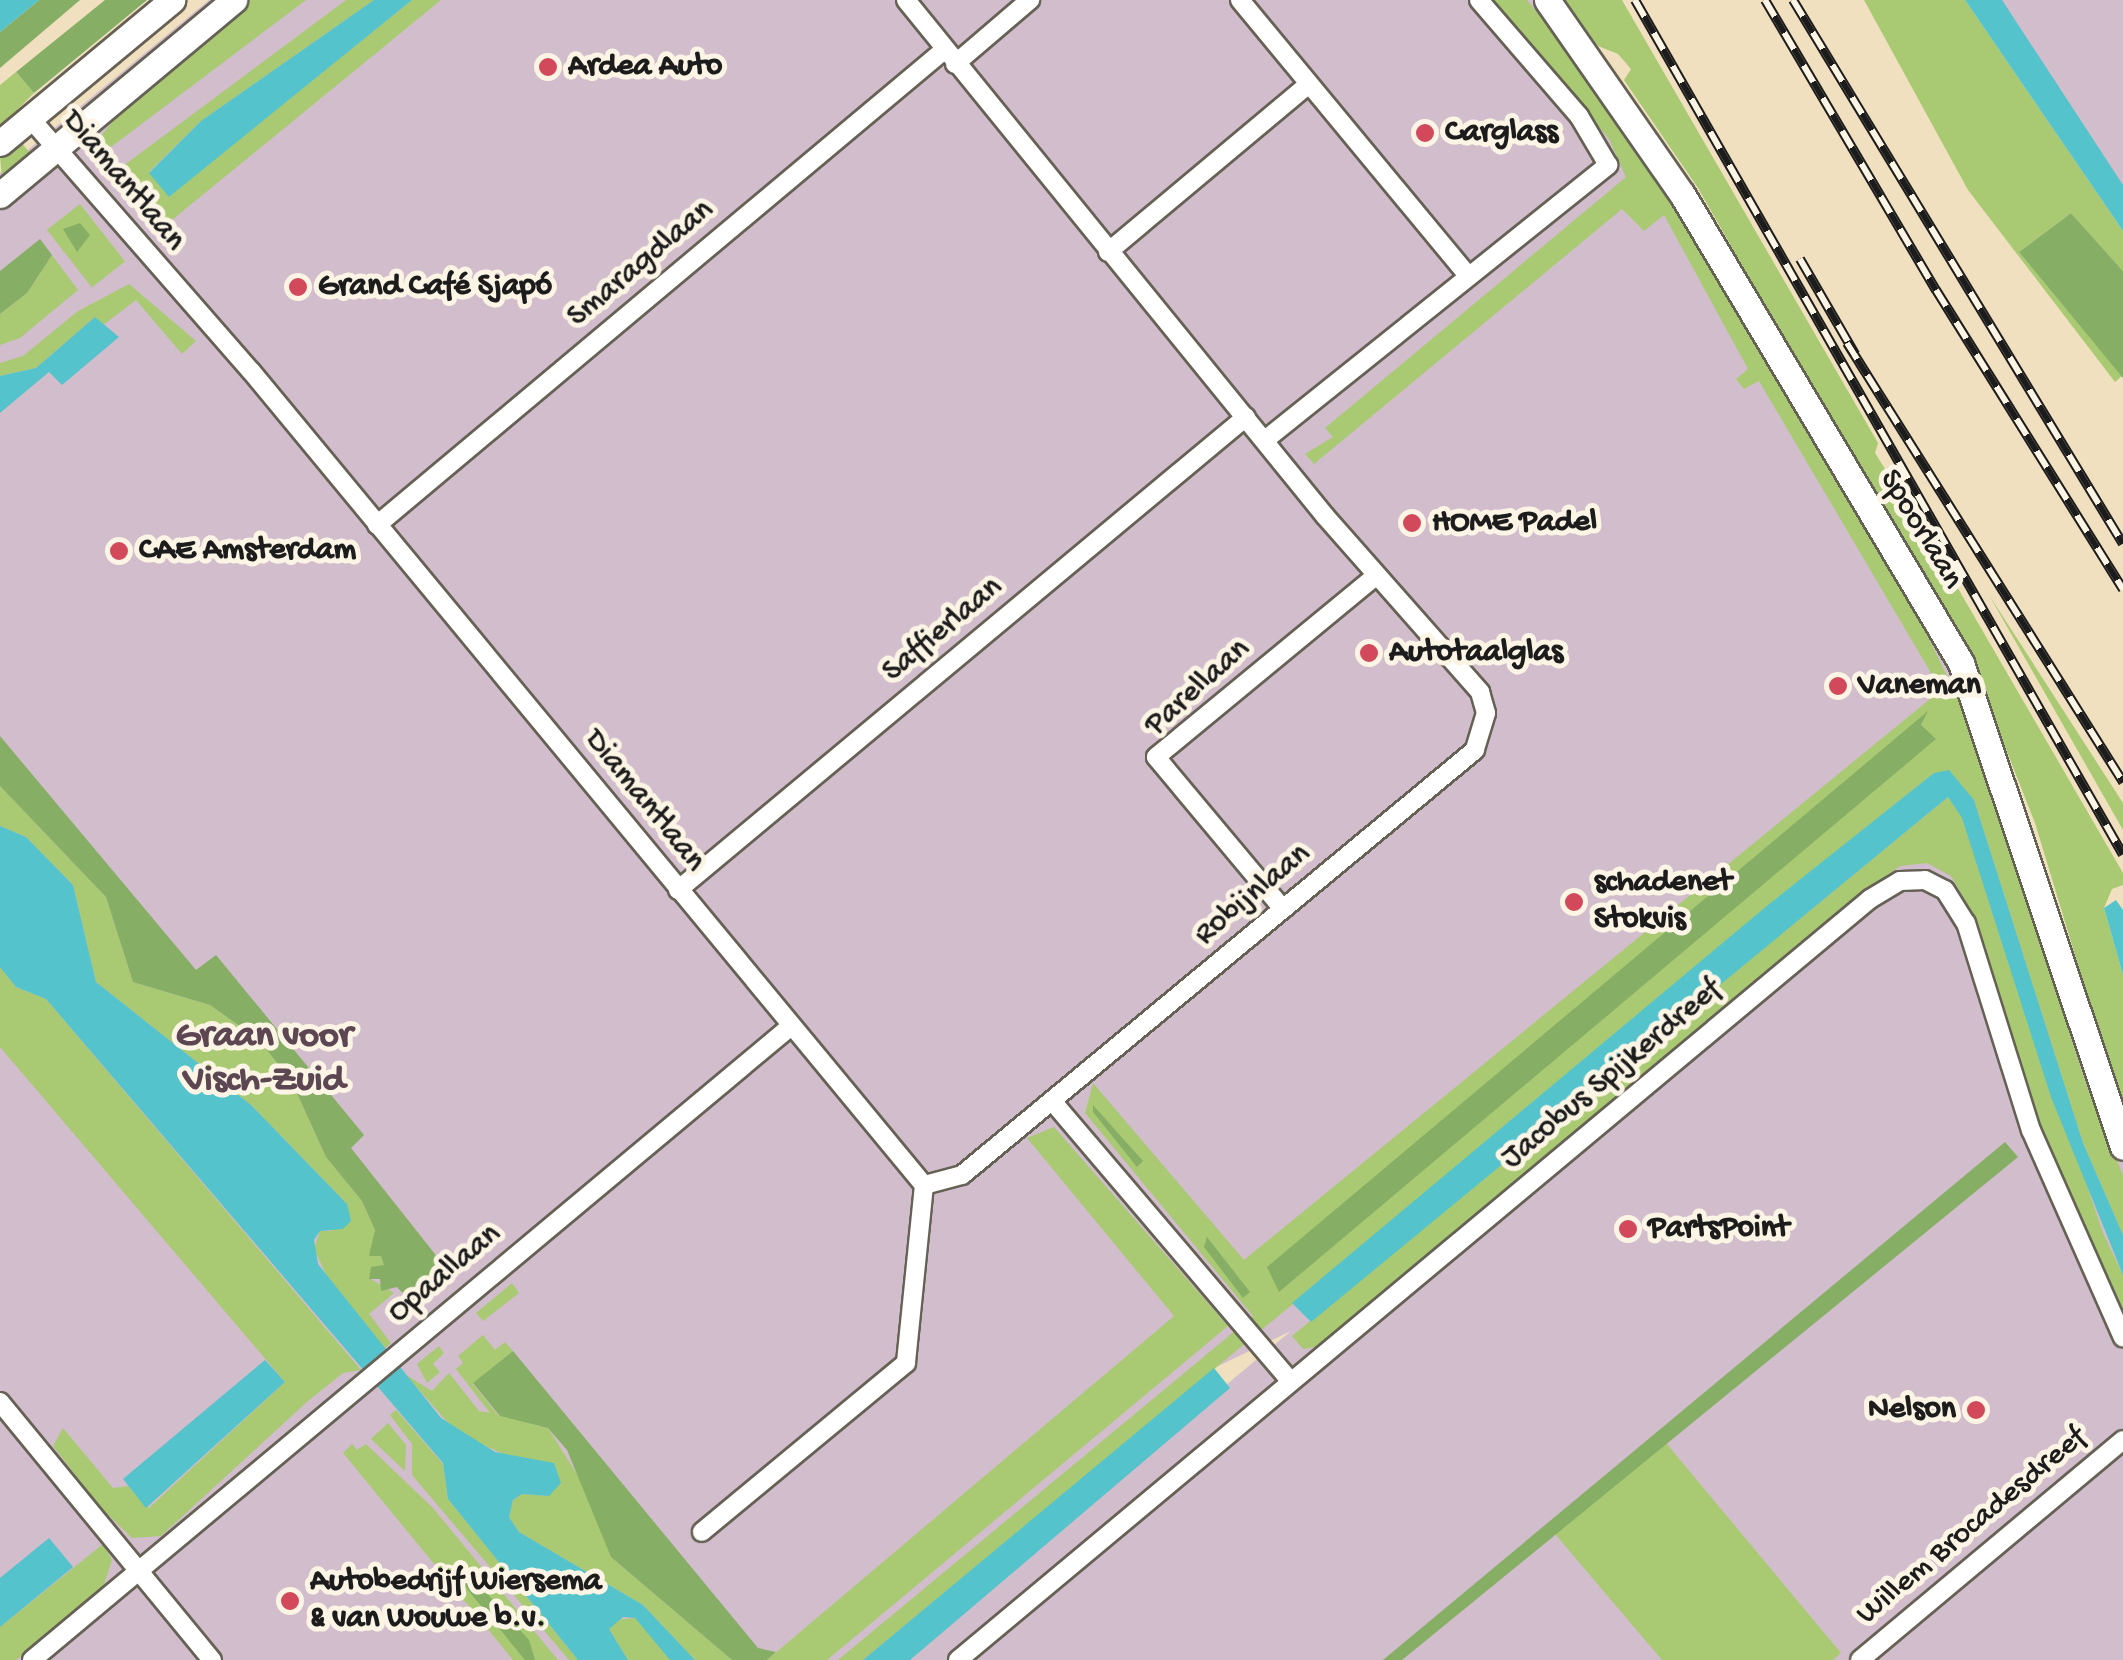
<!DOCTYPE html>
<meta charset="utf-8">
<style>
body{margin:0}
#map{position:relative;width:2123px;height:1660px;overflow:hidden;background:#f0e0c0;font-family:"Gochi Hand",sans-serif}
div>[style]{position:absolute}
.industrial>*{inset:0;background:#d1bdcb}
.green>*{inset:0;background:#a9ca73;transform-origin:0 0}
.forest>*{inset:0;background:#86ae65}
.water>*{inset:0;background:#55c3cb}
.roads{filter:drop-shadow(2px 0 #666155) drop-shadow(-2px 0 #666155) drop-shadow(0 2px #666155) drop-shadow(0 -2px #666155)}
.street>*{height:18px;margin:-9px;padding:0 9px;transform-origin:9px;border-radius:9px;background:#fff}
.secondary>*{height:25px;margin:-12.5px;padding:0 12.5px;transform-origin:12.5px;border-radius:12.5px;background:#fff}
.rail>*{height:10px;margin-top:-5px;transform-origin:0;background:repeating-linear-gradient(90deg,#fcf5e5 0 19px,#1c1c1c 0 38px);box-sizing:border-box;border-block:2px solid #1c1c1c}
.dots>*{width:28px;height:28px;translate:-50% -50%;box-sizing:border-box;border:5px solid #fcf5e5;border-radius:50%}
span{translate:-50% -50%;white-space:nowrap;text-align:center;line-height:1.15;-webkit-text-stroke:10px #fcf5e5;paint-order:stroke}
.poi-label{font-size:32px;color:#1c1c1c;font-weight:700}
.left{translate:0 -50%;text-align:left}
.right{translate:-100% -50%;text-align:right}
.street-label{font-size:32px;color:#1c1c1c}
.quarter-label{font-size:38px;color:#5c4652;font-weight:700}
</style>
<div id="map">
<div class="industrial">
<div style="clip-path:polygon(209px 0,1543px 0,1610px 79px,1902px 572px,1990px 757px,2123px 1131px,2123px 1660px,895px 1660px,1291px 1331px,1214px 1368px,867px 1660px,0 1660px,0 173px)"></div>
<div style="clip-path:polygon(1987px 0,2123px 0,2123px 197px)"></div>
</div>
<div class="green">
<div style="clip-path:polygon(250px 0,306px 0,103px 153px,102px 135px,121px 110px)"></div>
<div style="clip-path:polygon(346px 0,374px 0,201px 121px,149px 172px,169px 196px,412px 0,441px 0,156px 233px,111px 175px)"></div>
<div style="clip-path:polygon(1494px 0,1527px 0,1616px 112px,1910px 600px,1967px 717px,2087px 1087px,2123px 1175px,2123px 1235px,2083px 1143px,1974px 800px,1934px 773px,863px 1660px,838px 1660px,1253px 1316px,1085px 1113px,1093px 1083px,1244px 1260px,1941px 690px,1759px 381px,1744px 389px,1736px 379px,1748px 369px,1664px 215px,1644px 231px,1622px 209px,1314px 464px,1305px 454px,1333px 437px,1325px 428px,1626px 177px,1609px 139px)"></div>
<div style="clip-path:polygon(1558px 0,1622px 0,1878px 443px,1875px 453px,1906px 502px,1906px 514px,1920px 538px,1930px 540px,2123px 873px,2123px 885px,2112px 889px,2104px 908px,2123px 975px,2123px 1113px,2035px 823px,1980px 683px,1698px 188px,1624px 80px,1631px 69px,1618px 54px,1598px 46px)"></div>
<div style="clip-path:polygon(1864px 0,1965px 0,2123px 231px,2123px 271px,2071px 213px,2019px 252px,2122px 376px,2115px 382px,1968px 190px)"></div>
<div style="clip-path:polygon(16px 72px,34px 93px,0 127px,0 85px)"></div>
<div style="clip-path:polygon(20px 141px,31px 154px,2px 178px,0 157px)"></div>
<div style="left:80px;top:204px;width:73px;height:42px;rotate:52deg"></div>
<div style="clip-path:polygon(52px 255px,78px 290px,20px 338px,0 345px,0 314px,27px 293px)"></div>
<div style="clip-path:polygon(129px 284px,196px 341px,182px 354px,136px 300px,103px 325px,95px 317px,36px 368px,0 376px,0 363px,23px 356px,78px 311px)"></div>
<div style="clip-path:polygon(1989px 595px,2123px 803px,2123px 830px)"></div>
<div style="clip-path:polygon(0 786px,106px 897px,133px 982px,210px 1005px,258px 1039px,291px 1080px,326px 1157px,362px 1201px,375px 1230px,370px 1256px,381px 1256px,384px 1265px,369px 1278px,394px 1293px,369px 1314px,391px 1343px,384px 1349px,330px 1283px,314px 1249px,320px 1231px,331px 1231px,347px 1204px,251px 1105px,96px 982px,73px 885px,26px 837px,0 826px)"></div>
<div style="clip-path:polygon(1948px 797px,1962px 817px,2103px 1233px,2123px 1275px,2123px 1322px,2037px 1130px,1962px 895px,1951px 876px,1927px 863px,1900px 866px,1869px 889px,1316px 1347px,1303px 1349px,1292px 1336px)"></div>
<div style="clip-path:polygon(0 967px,16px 987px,46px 999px,361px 1370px,343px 1373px,308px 1401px,161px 1536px,132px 1538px,100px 1507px,53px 1446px,63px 1428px,113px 1488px,128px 1486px,149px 1508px,285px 1382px,0 1047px)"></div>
<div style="clip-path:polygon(1054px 1127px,1228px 1326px,827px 1660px,767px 1660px,1174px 1316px,1027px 1138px)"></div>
<div style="clip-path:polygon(512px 1283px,519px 1293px,483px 1321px,476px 1313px)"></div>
<div style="clip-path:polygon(483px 1335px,495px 1350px,505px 1342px,513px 1351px,473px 1384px,498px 1415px,548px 1428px,588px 1492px,611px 1557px,732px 1660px,695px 1660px,643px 1605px,519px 1532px,509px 1517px,513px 1500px,522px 1494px,549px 1496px,554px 1463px,519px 1461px,457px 1433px,406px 1375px,432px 1391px,449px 1373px,479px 1411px,490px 1413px,456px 1369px,463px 1363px,458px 1356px)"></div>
<div style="clip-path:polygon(439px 1346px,444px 1353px,433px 1364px,440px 1372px,427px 1383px,417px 1364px)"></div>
<div style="clip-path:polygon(396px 1410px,443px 1464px,448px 1499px,578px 1660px,569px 1660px,412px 1475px,412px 1444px,390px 1415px)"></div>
<div style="clip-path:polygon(388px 1423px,406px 1445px,405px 1471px,371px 1439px)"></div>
<div style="clip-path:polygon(1666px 1443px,1841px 1653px,1833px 1660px,1662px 1660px,1555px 1534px)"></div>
<div style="clip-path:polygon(352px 1444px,357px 1450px,366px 1444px,433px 1508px,558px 1660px,513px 1660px,343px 1453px)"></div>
<div style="clip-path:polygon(103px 1544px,112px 1560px,101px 1594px,16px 1660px,0 1660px,0 1627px)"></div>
<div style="clip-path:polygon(635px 1618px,655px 1636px,670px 1660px,628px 1660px,609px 1629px,613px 1620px)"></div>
</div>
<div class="forest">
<div style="clip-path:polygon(39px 0,80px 0,0 68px,0 32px)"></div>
<div style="clip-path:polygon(105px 0,147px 0,34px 93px,16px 72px)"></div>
<div style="clip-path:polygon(2071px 213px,2123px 271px,2123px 378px,2019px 252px)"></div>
<div style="clip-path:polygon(80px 223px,90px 235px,77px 252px,63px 229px)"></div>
<div style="clip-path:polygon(40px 239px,52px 255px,27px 293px,0 314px,0 271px)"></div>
<div style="clip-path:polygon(1928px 711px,1921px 725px,1936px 739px,1279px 1292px,1267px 1267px)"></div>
<div style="clip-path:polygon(0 736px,196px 970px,216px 955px,364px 1135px,351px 1148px,450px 1273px,411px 1302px,397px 1287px,381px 1291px,380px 1279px,369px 1279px,371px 1267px,384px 1265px,381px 1256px,369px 1256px,375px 1230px,362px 1201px,326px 1157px,291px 1080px,258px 1039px,210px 1005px,133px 982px,106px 897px,0 786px)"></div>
<div style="clip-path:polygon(1093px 1105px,1143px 1161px,1137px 1167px,1093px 1112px)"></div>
<div style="clip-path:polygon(2005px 1142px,2018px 1157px,1402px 1660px,1383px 1660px)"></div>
<div style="clip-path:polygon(1207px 1237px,1250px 1292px,1243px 1298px,1204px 1247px)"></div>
<div style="clip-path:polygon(513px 1351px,758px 1648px,776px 1652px,767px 1660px,732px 1660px,611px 1557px,567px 1450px,548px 1428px,500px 1416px,473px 1383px)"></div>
<div style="clip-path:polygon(466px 1570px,529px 1640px,535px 1660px,525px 1660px,459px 1579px)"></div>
</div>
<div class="water">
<div style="clip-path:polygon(0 0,39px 0,0 32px)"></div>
<div style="clip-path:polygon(374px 0,412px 0,169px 197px,149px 173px,201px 121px)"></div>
<div style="clip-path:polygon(1965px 0,2002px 0,2123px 185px,2123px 231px)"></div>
<div style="clip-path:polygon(95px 317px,119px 337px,62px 385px,49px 372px,0 413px,0 376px,36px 368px)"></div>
<div style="clip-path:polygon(1949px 770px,1974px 800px,2083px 1143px,2123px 1235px,2123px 1275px,2051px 1097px,1962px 818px,1948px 797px,1311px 1322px,1292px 1303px,1768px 905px,1934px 773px)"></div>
<div style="clip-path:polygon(0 826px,26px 837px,73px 885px,96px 982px,251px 1105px,347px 1204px,351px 1221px,343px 1229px,320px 1231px,314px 1240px,318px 1264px,441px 1418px,495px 1452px,554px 1463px,561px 1483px,549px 1496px,522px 1494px,513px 1500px,509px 1517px,519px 1532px,643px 1605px,695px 1660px,670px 1660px,635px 1618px,623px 1617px,609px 1629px,628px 1660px,578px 1660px,448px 1499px,443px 1463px,46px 999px,16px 987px,0 967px)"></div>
<div style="clip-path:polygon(2116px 900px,2123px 910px,2123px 975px,2104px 908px)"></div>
<div style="clip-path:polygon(265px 1360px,285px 1382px,146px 1508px,123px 1479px)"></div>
<div style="clip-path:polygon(1214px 1368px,1230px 1388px,910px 1660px,863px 1660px)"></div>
<div style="clip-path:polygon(49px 1538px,73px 1567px,0 1627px,0 1578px)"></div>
</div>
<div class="roads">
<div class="street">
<div style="left:906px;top:0;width:665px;rotate:50.92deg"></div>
<div style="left:1325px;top:516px;width:235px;rotate:48.6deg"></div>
<div style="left:1480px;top:692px;width:22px;rotate:74deg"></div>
<div style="left:1486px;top:713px;width:39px;rotate:107deg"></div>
<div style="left:1475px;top:750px;width:666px;rotate:140.36deg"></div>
<div style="left:962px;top:1175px;width:39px;rotate:165deg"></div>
<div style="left:1240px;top:0;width:356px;rotate:50.4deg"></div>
<div style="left:955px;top:64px;width:99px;rotate:-40.5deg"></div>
<div style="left:30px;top:118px;width:336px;rotate:48.9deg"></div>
<div style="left:251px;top:371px;width:1056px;rotate:50.42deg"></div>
<div style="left:924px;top:1185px;width:179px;rotate:95.8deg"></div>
<div style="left:906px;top:1363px;width:265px;rotate:140.4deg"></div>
<div style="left:1108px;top:252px;width:262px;rotate:-39.9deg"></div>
<div style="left:1265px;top:440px;width:440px;rotate:-38.7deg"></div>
<div style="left:1608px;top:165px;width:57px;rotate:-120.6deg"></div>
<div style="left:1579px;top:116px;width:153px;rotate:-130.8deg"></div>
<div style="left:377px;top:525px;width:740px;rotate:-39.95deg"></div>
<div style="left:678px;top:890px;width:739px;rotate:-39.79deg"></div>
<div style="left:1283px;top:909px;width:198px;rotate:-129.9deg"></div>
<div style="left:1156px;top:757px;width:286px;rotate:-39.5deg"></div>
<div style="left:1053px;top:1102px;width:365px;rotate:49.6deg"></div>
<div style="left:0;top:1402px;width:334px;rotate:50.6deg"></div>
<div style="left:32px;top:1660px;width:989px;rotate:-39.87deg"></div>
<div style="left:958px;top:1660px;width:1188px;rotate:-39.84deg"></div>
<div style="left:1870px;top:899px;width:35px;rotate:-31deg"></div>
<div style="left:1900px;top:881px;width:25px;rotate:-2deg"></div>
<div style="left:1925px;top:880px;width:22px;rotate:27deg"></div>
<div style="left:1945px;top:890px;width:39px;rotate:58deg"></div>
<div style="left:1966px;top:923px;width:217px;rotate:72.6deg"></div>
<div style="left:2031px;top:1130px;width:227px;rotate:66.1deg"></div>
<div style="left:1860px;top:1660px;width:343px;rotate:-39.9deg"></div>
</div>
<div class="secondary">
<div style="left:1547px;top:0;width:236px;rotate:55.2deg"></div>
<div style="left:1682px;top:194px;width:546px;rotate:59.25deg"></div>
<div style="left:1961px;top:663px;width:510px;rotate:71.49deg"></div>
<div style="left:0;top:143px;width:224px;rotate:-39.7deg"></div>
<div style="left:0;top:195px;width:305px;rotate:-39.8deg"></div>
</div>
</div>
<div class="rail">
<div style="left:1635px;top:0;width:984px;rotate:60.28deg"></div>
<div style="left:1765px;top:0;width:337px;rotate:59.5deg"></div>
<div style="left:1936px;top:290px;width:353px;rotate:58deg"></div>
<div style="left:1793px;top:0;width:636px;rotate:58.76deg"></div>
<div style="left:1800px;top:259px;width:110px;rotate:59.9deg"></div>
<div style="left:1847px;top:343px;width:519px;rotate:57.84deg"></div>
</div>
<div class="dots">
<div style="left:548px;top:67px;background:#d1495b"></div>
<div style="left:1425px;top:133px;background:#d1495b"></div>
<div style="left:298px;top:287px;background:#d1495b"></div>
<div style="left:1412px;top:523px;background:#d1495b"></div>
<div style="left:119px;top:551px;background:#d1495b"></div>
<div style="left:1369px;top:653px;background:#d1495b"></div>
<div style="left:1838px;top:686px;background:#d1495b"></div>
<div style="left:1574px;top:902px;background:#d1495b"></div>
<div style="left:1628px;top:1229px;background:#d1495b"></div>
<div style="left:1976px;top:1410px;background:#d1495b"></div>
<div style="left:290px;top:1601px;background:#d1495b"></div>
</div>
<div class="poi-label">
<span class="left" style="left:568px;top:67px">Ardea Auto</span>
<span class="left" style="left:1445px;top:133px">Carglass</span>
<span class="left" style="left:318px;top:287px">Grand Café Sjapó</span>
<span class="left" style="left:1432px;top:523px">HOME Padel</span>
<span class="left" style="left:139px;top:551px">CAE Amsterdam</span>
<span class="left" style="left:1389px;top:653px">Autotaalglas</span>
<span class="left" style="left:1858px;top:686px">Vaneman</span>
<span class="left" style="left:1594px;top:902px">schadenet<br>Stokvis</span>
<span class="left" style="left:1648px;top:1229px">PartsPoint</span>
<span class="right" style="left:1956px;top:1410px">Nelson</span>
<span class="left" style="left:310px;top:1601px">Autobedrijf Wiersema<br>&amp; van Wouwe b.v.</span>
</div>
<div class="street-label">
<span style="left:123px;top:181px;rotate:50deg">Diamantlaan</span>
<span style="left:641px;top:264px;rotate:-40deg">Smaragdlaan</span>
<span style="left:1920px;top:530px;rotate:59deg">Spoorlaan</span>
<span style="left:943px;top:630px;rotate:-40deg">Saffierlaan</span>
<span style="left:1198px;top:688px;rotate:-42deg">Parellaan</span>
<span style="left:644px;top:801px;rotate:51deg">Diamantlaan</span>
<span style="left:1253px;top:895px;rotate:-40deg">Robijnlaan</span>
<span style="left:1612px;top:1075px;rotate:-40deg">Jacobus Spijkerdreef</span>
<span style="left:445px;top:1274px;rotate:-40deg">Opaallaan</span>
<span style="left:1972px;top:1527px;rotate:-40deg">Willem Brocadesdreef</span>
</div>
<div class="quarter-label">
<span style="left:264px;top:1060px">Graan voor<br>Visch-Zuid</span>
</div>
</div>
